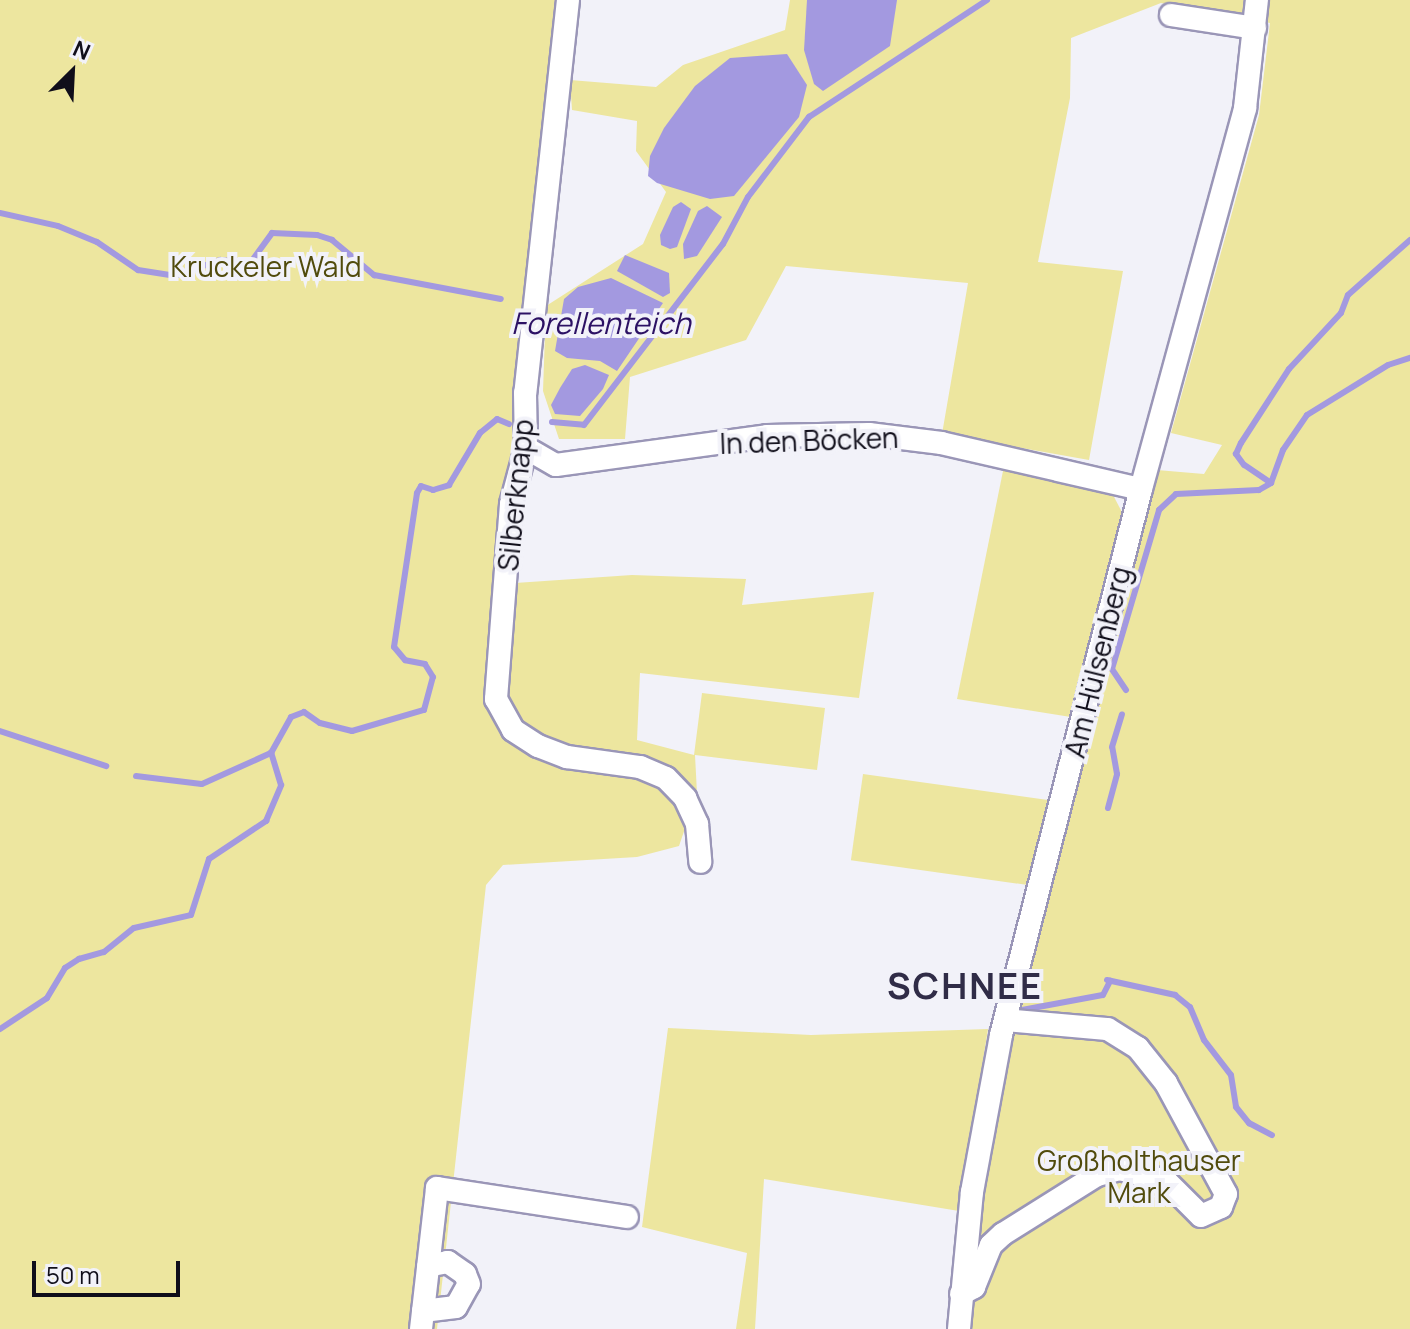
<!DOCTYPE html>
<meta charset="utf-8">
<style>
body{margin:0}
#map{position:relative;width:1410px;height:1329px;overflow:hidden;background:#f2f2f9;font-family:Manrope,sans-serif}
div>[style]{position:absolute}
.green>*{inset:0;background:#ede69f;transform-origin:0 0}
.water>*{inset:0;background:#a399e0}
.stream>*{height:6px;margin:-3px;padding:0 3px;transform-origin:3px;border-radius:3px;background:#a399e0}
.roads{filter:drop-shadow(2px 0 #9a96b7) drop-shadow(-2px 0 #9a96b7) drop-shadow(0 2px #9a96b7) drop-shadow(0 -2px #9a96b7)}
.minor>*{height:22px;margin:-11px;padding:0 11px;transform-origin:11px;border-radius:11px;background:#fff}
span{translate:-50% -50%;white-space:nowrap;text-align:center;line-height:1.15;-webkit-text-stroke:8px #f2f2f9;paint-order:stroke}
.park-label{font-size:28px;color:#514b0c}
.street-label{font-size:28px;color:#100e1a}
.water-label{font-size:30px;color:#2c1164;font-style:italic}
.district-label{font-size:36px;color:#302c47;font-weight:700;letter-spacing:2px}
.north{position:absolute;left:32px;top:32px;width:80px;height:80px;-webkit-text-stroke:6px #f2f2f9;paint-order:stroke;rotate:24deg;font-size:22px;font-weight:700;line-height:32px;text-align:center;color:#100e1a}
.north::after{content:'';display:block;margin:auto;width:28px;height:36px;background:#100e1a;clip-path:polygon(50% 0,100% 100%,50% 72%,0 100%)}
.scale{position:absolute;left:32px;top:1261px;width:148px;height:36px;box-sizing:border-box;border:4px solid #100e1a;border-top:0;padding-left:10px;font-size:24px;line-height:28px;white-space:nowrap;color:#100e1a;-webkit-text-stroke:6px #f2f2f9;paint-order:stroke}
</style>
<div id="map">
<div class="green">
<div style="clip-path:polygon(0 0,562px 0,502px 584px,632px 575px,746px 579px,742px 605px,874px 592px,859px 698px,640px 673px,637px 740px,694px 755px,702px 693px,825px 708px,817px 770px,695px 755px,697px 793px,679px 846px,637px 857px,503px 865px,486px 885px,437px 1329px,0 1329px)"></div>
<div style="clip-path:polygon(790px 0,1410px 0,1410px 1329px,966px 1329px,978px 1176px,1030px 954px,1157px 470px,1204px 474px,1222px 445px,1171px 433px,1259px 115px,1270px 23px,1161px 3px,1071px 38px,1070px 98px,1038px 262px,1123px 271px,1089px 460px,942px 434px,968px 283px,786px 266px,746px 340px,630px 377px,625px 439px,559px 439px,543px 391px,546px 306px,643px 244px,666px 192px,636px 151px,637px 121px,572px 110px,570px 80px,656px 87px,683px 65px,785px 30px)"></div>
<div style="clip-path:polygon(1004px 466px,1112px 493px,1124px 516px,1077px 718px,957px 699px)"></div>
<div style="left:863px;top:774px;width:201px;height:87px;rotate:8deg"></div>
<div style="clip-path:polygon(668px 1028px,811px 1035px,988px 1029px,959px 1211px,764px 1179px,755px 1329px,736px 1329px,747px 1253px,642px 1227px)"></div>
</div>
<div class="water">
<div style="clip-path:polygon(807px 0,897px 0,890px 46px,823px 91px,814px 84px,804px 50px)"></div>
<div style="clip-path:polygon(787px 54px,807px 85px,799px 117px,734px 196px,710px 199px,657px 183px,648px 176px,650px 156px,664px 128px,695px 86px,730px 58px)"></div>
<div style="clip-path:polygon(681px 202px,691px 209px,677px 247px,670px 249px,661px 245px,660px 235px,673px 207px)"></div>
<div style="clip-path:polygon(707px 206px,722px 217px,697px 256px,684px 259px,683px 244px,698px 211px)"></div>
<div style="clip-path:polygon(625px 255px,669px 273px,670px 293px,663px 297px,617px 271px)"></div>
<div style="clip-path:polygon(611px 278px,663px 303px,617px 371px,600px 361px,567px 358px,555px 351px,564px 299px,578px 287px)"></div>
<div style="clip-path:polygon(585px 365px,609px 375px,603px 389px,580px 416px,555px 414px,551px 405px,560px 388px,572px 369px)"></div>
</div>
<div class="stream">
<div style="left:0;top:213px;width:59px;rotate:12.6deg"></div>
<div style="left:58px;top:226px;width:42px;rotate:22.3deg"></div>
<div style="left:97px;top:242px;width:50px;rotate:34.3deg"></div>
<div style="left:138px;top:270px;width:37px;rotate:9deg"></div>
<div style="left:175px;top:276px;width:48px;rotate:-19.6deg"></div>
<div style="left:220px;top:260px;width:31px;rotate:4deg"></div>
<div style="left:251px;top:262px;width:36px;rotate:-54deg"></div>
<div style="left:272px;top:233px;width:45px;rotate:2.5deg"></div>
<div style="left:317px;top:235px;width:16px;rotate:18deg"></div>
<div style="left:332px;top:240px;width:55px;rotate:39.8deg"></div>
<div style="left:374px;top:275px;width:129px;rotate:10.7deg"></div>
<div style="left:552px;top:422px;width:32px;rotate:5deg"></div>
<div style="left:584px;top:425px;width:228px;rotate:-52.5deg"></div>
<div style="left:723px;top:244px;width:53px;rotate:-62deg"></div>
<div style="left:748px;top:197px;width:101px;rotate:-52.7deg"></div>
<div style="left:809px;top:117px;width:213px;rotate:-33.3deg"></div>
<div style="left:1271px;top:483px;width:32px;rotate:-146deg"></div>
<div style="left:1244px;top:465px;width:14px;rotate:-126deg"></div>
<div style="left:1236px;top:454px;width:12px;rotate:-66deg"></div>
<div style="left:1241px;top:443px;width:88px;rotate:-57deg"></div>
<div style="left:1289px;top:369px;width:76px;rotate:-47.1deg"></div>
<div style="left:1341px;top:313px;width:19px;rotate:-69deg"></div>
<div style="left:1348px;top:295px;width:83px;rotate:-41.6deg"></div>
<div style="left:1126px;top:690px;width:25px;rotate:-124deg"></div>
<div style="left:1112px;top:669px;width:166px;rotate:-73.5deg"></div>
<div style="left:1159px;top:510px;width:23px;rotate:-43deg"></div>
<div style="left:1176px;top:494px;width:83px;rotate:-2.8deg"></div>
<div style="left:1259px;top:490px;width:14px;rotate:-30deg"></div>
<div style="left:1271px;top:483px;width:35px;rotate:-70deg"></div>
<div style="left:1283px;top:450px;width:42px;rotate:-55.6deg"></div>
<div style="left:1307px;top:415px;width:95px;rotate:-31.7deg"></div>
<div style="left:1388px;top:365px;width:23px;rotate:-18deg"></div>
<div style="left:0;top:731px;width:112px;rotate:18.3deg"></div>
<div style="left:136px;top:776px;width:66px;rotate:6.9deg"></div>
<div style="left:202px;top:784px;width:76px;rotate:-24.2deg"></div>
<div style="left:1108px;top:808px;width:35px;rotate:-75deg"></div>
<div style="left:1117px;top:774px;width:27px;rotate:-100deg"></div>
<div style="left:1112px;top:747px;width:34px;rotate:-73deg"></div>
<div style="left:1107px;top:980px;width:70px;rotate:12.4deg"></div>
<div style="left:1175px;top:995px;width:19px;rotate:39deg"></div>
<div style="left:1190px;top:1007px;width:36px;rotate:67deg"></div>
<div style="left:1204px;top:1040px;width:44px;rotate:52.4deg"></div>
<div style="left:1231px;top:1075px;width:32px;rotate:81deg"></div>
<div style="left:1236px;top:1107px;width:21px;rotate:51deg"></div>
<div style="left:1249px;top:1123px;width:26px;rotate:28deg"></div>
<div style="left:1022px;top:1010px;width:82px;rotate:-10.5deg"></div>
<div style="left:1103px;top:995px;width:16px;rotate:-63deg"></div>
<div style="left:0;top:1029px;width:56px;rotate:-33.4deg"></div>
<div style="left:47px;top:998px;width:35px;rotate:-59deg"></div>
<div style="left:65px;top:968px;width:17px;rotate:-33deg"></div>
<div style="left:79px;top:959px;width:26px;rotate:-16deg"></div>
<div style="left:104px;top:952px;width:38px;rotate:-39deg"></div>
<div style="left:134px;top:928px;width:58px;rotate:-12.8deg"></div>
<div style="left:191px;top:915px;width:59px;rotate:-72.2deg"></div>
<div style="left:209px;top:859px;width:69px;rotate:-33.7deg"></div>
<div style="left:266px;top:821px;width:39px;rotate:-67deg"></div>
<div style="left:281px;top:785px;width:34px;rotate:-107deg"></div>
<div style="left:271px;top:753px;width:41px;rotate:-60.9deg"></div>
<div style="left:291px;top:717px;width:14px;rotate:-21deg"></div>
<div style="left:304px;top:712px;width:19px;rotate:35deg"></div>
<div style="left:320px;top:723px;width:33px;rotate:14deg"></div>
<div style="left:352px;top:731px;width:75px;rotate:-16.3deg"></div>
<div style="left:424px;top:710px;width:34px;rotate:-75deg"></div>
<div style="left:433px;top:677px;width:15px;rotate:-122deg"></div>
<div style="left:425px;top:664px;width:20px;rotate:-169deg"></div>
<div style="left:405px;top:660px;width:17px;rotate:-130deg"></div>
<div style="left:394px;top:647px;width:156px;rotate:-81.5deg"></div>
<div style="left:417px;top:493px;width:8px;rotate:-60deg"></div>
<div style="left:421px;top:486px;width:13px;rotate:18deg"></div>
<div style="left:433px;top:490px;width:17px;rotate:-17deg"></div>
<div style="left:449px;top:485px;width:61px;rotate:-59.2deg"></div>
<div style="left:480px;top:433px;width:22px;rotate:-39deg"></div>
<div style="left:497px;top:419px;width:13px;rotate:23deg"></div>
</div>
<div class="roads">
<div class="minor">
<div style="left:568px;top:0;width:395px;rotate:96.2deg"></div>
<div style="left:525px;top:393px;width:55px;rotate:89deg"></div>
<div style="left:526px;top:448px;width:58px;rotate:105deg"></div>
<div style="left:511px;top:504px;width:196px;rotate:94.4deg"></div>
<div style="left:496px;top:699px;width:35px;rotate:61deg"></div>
<div style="left:513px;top:730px;width:30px;rotate:33deg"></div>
<div style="left:538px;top:746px;width:31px;rotate:21deg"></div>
<div style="left:567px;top:757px;width:74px;rotate:7.8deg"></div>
<div style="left:640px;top:767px;width:28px;rotate:23deg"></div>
<div style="left:666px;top:778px;width:28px;rotate:46deg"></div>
<div style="left:685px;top:798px;width:29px;rotate:65deg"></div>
<div style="left:697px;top:824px;width:38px;rotate:85deg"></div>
<div style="left:1171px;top:15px;width:85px;rotate:8.8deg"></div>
<div style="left:526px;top:448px;width:34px;rotate:30deg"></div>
<div style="left:556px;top:465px;width:213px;rotate:-7.8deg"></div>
<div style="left:767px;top:436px;width:102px;rotate:-1.1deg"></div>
<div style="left:869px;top:434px;width:73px;rotate:7.1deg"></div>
<div style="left:941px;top:443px;width:205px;rotate:13deg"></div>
<div style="left:961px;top:1294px;width:15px;rotate:-28deg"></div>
<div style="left:974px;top:1287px;width:45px;rotate:-68deg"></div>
<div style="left:991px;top:1245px;width:16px;rotate:-43deg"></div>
<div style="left:1003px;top:1234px;width:111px;rotate:-32.1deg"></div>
<div style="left:1097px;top:1175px;width:24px;rotate:-15deg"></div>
<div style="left:1120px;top:1169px;width:48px;rotate:14.6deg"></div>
<div style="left:1166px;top:1181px;width:49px;rotate:45deg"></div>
<div style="left:1201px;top:1216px;width:22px;rotate:-24deg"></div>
<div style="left:1221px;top:1207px;width:14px;rotate:-69deg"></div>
<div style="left:1226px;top:1194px;width:126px;rotate:-118.4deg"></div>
<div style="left:1166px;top:1083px;width:45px;rotate:-128.7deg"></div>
<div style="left:1138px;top:1048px;width:36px;rotate:-148deg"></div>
<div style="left:1107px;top:1029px;width:102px;rotate:-175deg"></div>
<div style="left:423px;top:1311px;width:33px;rotate:-7deg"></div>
<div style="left:456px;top:1307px;width:26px;rotate:-61deg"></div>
<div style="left:469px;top:1284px;width:11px;rotate:-112deg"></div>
<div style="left:465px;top:1274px;width:21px;rotate:-145deg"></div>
<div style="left:448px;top:1262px;width:20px;rotate:169deg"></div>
<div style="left:421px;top:1329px;width:142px;rotate:-83.5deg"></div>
<div style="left:437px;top:1188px;width:192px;rotate:8.7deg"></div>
<div style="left:959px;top:1329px;width:138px;rotate:-84.6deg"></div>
<div style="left:972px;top:1192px;width:160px;rotate:-79.5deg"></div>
<div style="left:1001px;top:1035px;width:564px;rotate:-75.62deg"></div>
<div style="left:1141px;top:489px;width:395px;rotate:-74.7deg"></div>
<div style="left:1245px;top:108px;width:109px;rotate:-83.7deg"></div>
</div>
</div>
<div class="park-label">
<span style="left:266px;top:266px">Kruckeler Wald</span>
<span style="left:1139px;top:1176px">Großholthauser<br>Mark</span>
</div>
<div class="street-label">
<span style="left:809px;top:440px;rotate:-2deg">In den Böcken</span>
<span style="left:515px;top:495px;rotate:-84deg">Silberknapp</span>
<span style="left:1097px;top:662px;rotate:-76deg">Am Hülsenberg</span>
</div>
<div class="water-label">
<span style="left:601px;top:323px">Forellenteich</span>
</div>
<div class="district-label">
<span style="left:965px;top:986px">SCHNEE</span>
</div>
<div class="north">N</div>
<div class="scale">50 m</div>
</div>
